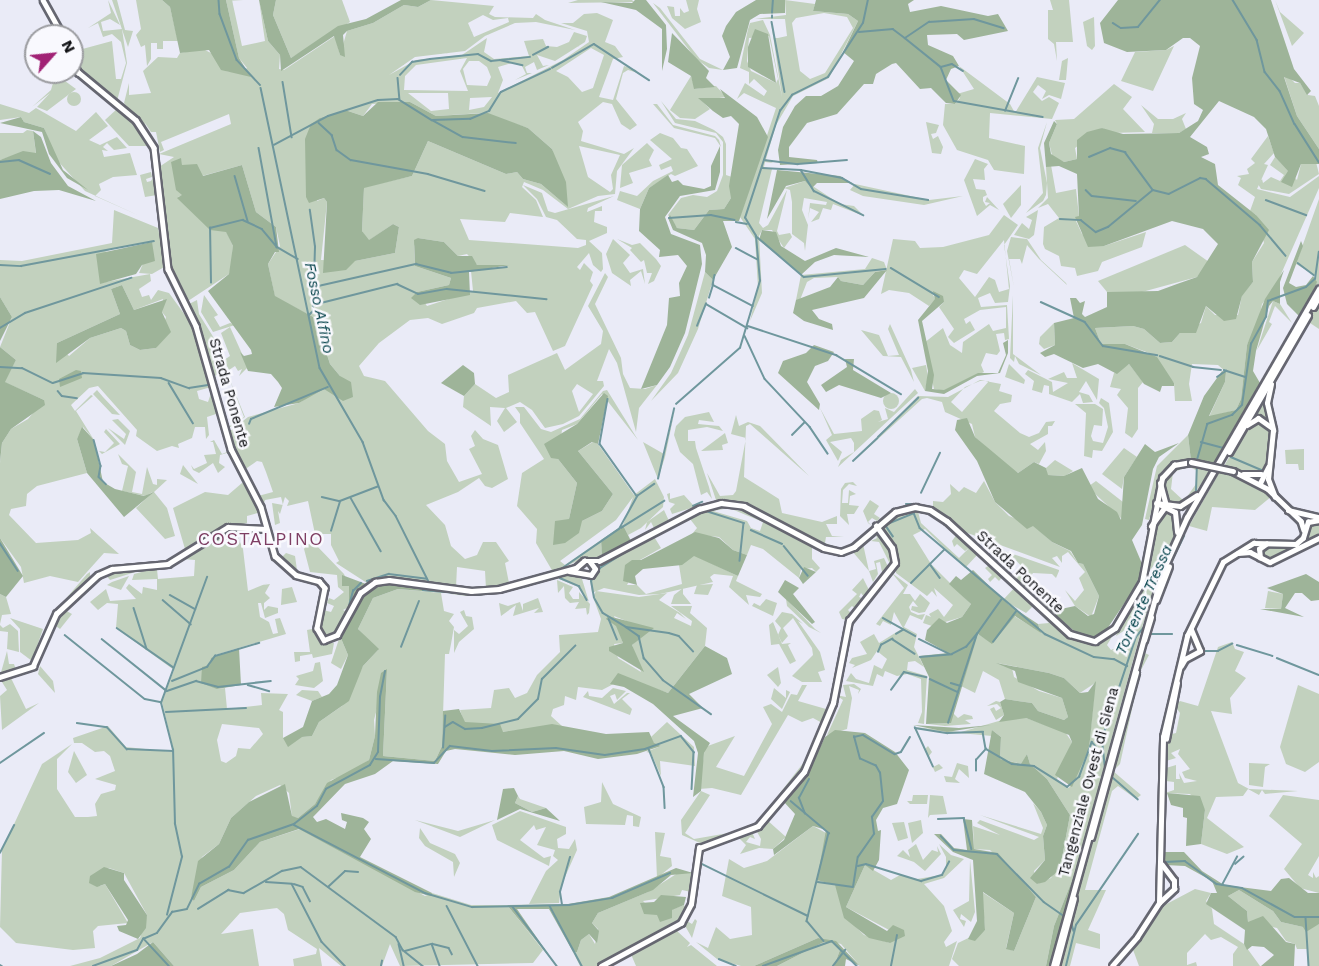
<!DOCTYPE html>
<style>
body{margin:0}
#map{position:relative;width:1319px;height:966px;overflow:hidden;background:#eaebf7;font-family:"Work Sans",sans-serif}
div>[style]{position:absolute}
.green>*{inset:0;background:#c2d1be}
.round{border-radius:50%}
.forest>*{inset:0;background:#9eb499}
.stream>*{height:1.5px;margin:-0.75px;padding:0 0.75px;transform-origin:0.75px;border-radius:0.75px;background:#6f979d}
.roads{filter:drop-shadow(2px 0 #666771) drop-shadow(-2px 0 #666771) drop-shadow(0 2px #666771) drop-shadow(0 -2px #666771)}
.major>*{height:4.5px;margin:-2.25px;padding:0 2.25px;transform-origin:2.25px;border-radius:2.25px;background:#fff}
.highway>*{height:5px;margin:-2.5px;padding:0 2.5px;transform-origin:2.5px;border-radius:2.5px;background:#fff}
.bridges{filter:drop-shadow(2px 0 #666771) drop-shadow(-2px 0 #666771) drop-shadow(0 2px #666771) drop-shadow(0 -2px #666771)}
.major-bridge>*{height:4.5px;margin:-2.25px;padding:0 2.25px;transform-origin:2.25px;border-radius:2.25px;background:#fff}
span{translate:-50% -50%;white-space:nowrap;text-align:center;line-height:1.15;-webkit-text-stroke:5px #f9f9fe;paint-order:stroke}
.street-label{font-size:15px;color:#0f1013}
.water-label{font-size:16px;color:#003f47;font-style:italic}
.quarter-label{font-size:18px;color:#7e3e63;letter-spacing:1.5px}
.north{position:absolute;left:24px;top:24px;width:60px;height:60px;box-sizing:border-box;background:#f9f9fe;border:2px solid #9b9ca0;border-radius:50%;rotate:63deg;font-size:16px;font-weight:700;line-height:24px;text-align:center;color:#0f1013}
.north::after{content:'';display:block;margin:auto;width:21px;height:27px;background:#a12275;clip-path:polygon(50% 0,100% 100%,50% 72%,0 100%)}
</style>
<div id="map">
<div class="green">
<div style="clip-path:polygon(108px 0,120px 25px,110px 19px,101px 22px,103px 31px,122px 29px,127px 63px,117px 101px,80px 71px,72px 53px,72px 42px,75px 51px,112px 41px,116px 79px,121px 79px,126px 63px,121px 42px,112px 34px,103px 37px,98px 23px,88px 28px,111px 13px)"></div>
<div style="clip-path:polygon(112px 0,117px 0,125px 30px,133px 31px,128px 47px)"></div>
<div style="clip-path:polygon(136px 0,162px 0,170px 7px,178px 41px,163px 41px,163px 49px,157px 49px,157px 43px,151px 43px,151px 59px,147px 66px,145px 45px,141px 47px,136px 35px,141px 29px)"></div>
<div style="clip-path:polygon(evenodd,226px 0,232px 0,242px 46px,265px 41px,259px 0,268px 41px,280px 55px,279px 69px,284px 70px,335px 36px,340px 55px,347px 31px,373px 23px,404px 5px,418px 7px,431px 0,494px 6px,489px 14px,495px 17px,533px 18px,536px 14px,545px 20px,575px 30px,536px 22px,515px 23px,485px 36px,465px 51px,415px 57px,389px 75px,416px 60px,462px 55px,487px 38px,484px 52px,494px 59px,529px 56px,524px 41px,543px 39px,546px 46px,557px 47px,569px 42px,574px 32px,587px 36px,585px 42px,555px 61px,537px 55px,543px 66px,549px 65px,537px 70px,534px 62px,525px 67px,527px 73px,532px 73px,515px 80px,526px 74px,522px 66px,512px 63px,498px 67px,503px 80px,498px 93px,563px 60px,589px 42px,587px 31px,561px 23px,573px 23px,584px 14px,597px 13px,613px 20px,605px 42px,615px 46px,623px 57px,613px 59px,599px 97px,613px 100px,624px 66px,636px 70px,638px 73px,628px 70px,623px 73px,616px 99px,637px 125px,630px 130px,621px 124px,612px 104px,603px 102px,578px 122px,583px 131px,581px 141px,624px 154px,634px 148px,617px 171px,615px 194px,598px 196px,568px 209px,543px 190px,524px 182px,522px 187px,536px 200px,543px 217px,510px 213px,505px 222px,460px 219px,469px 240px,578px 248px,586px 245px,586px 240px,577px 239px,557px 220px,546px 217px,537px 199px,523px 185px,542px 193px,548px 211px,555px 213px,614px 196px,588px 208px,587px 212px,602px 206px,602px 211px,595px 211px,594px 222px,607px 227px,607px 233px,589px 241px,602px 253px,603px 269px,601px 272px,593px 265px,589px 253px,577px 267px,580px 270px,584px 263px,593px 272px,590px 281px,593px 285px,565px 346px,553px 351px,535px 312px,527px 313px,516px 301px,477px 308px,474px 313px,442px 324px,428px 318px,410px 320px,379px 343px,359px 366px,364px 376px,385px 381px,428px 431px,445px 444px,447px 461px,459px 482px,482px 474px,469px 449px,475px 446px,471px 436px,475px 430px,483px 439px,498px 445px,508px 479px,492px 488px,485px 486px,479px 478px,458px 492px,426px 505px,445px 525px,451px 546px,465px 559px,477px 555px,483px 542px,496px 542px,509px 561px,505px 563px,509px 583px,549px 573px,486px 589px,485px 571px,457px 567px,456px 587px,387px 578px,367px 583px,336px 563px,339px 561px,331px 545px,331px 534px,315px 534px,308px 501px,287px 506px,289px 501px,285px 497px,280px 514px,278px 511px,280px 523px,275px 525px,272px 503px,283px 505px,281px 497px,265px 500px,263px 506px,258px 496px,273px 492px,266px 472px,262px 462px,257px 461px,244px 470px,229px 432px,248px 417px,299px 403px,340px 376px,330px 364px,315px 318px,275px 297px,268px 264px,280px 246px,276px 227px,256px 212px,242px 165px,202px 176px,198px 170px,181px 165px,181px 159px,182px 196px,178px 197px,226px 231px,233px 246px,232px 266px,229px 274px,188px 301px,170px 269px,159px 167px,174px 157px,159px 154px,231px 124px,229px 114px,161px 142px,164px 150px,160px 152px,156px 132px,151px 132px,145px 123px,148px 135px,124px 103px,129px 83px,129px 95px,151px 93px,143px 71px,158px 57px,177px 58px,180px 53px,203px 49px,213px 54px,226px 71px,241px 73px,247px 68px,239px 58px,226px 0,483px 15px,493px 20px,508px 18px,509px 22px,474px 37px,468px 23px,483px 15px,226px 0,591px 48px,604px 55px,593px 88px,582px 92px,568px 77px,556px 71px,591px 48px,226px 0,467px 58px,460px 71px,468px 91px,404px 90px,405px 76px,416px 65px,467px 58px,226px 0,469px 61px,479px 61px,487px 67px,491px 77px,487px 86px,467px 85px,463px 69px,469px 61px,226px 0,408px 93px,448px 93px,449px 109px,431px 111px,408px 93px,226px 0,492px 97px,484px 107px,469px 110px,470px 98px,492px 97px,226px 0,410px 102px,436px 116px,482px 113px,528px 128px,552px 149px,567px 206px,541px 184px,523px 179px,517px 172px,506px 174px,428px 141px,412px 176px,364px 187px,362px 231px,368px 241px,393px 224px,399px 227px,395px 253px,355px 261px,321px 260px,327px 202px,324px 198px,317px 201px,320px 118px,345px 110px,363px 116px,372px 104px,410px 102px,226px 0,579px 146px,620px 155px,611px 175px,613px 189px,610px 192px,588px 177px,579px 146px,226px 0,418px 238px,444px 242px,458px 256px,467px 254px,477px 265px,509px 266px,471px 271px,473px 291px,427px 306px,417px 292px,449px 285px,451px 278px,415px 266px,414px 246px,418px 238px)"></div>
<div style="clip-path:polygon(276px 0,342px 0,350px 22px,291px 58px,273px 15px)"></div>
<div style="clip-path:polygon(578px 0,632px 0,634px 2px,568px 3px)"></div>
<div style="clip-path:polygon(686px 0,699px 0,697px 9px,701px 22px,685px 29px,672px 18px,667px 6px,674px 7px,675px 16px,680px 16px,680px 8px,684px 13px,689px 11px)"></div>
<div style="clip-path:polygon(evenodd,785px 0,815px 4px,813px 11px,848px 14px,858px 21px,829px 78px,793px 96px,776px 125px,766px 159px,773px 163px,765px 162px,764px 167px,772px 169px,759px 223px,763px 228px,768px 225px,787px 190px,777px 231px,779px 235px,790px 233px,792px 237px,784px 248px,772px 230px,762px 230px,759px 236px,762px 293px,750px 321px,758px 287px,755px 239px,740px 217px,776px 108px,744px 93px,737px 99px,745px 83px,764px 96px,767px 91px,754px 79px,749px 84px,749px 72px,740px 68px,748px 29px,750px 23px,763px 20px,770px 35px,782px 97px,771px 22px,774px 38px,778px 38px,787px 36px,785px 19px,755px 19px,786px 15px,785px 0,824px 13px,847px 17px,853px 28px,825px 73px,810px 79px,800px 71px,792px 23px,796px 18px,824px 13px,785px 0,769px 36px,778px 79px,776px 83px,751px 71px,747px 61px,749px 38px,769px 36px)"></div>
<div style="clip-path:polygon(1050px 0,1069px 0,1073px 42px,1056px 42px,1057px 61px,1054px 44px,1048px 39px,1048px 10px,1053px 10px)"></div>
<div style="clip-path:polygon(1275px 0,1280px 12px,1304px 33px,1292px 46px)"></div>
<div style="clip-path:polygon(653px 3px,660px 8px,700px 59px,723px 70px,709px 68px,696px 59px)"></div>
<div style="clip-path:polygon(1094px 17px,1095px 46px,1092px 50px,1087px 46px,1083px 22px)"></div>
<div style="clip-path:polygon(1174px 46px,1153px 91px,1121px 81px,1135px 52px,1166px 50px)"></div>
<div style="clip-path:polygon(1068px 58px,1066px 80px,1059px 80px,1062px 61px)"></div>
<div style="clip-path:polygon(959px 66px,1010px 104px,1015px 113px,1037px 77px,1065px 83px,1061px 99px,1049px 95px,1042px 99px,1046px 91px,1038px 85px,1033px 92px,1042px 101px,1049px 97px,1059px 103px,1052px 119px,990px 113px,989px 138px,1025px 146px,1024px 174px,994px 170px,988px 160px,957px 150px,943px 125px,945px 104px,955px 104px,960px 98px,957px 94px,974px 89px)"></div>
<div style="clip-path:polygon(56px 72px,69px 72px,65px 81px,76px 89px,47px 111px,37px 107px,50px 93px,32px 107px,51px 90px)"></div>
<div style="clip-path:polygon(1287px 75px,1295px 83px,1300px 83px,1308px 95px,1315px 96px,1319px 106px,1319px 149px,1297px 116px,1284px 76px)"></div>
<div style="clip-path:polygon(691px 76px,695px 89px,716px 86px,726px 97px,706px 100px,699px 98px,710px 109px,695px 119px,680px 118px,670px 110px)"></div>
<div style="clip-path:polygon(1114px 84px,1132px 97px,1123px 109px,1145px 132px,1112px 133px,1102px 128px,1075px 148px,1077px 159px,1064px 162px,1053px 159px,1049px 143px,1057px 124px,1055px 120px,1074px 119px)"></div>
<div class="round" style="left:67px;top:92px;width:14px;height:14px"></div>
<div style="clip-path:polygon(661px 101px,676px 119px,695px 121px,714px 130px,723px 137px,726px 144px,726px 175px,732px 177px,731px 198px,724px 209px,709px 210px,694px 230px,677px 228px,668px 215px,681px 198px,693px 195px,707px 197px,717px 191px,723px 175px,723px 142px,716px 133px,675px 123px)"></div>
<div style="clip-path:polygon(0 104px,29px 113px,36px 108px,76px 131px,96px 112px,108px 126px,89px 140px,100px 145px,117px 137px,127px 148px,114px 150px,107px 143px,103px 147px,108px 151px,102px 150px,104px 157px,130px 153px,137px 175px,113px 177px,99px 184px,101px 190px,95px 196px,140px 216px,85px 191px,56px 159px,44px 128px,24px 122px,21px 117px,0 120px)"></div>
<div style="clip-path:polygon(653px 104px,657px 104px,673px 125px,715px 136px,719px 140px,721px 147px,715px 138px,674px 128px)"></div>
<div style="clip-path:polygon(1141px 105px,1158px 119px,1173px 119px,1186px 113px,1182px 119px,1186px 129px,1179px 133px,1152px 133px,1154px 124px)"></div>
<div style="clip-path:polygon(118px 108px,135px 121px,151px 146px,129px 146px,114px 130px,105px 120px)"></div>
<div style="clip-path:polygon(926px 122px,939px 125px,936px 133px,931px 134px,933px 139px,938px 136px,943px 147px,941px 154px,932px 153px)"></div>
<div style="clip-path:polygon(1047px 122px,1040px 148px,1047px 183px,1046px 195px,1043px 201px,1026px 213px,1043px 193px,1038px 148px)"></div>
<div style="clip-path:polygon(27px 130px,33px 131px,36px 154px,18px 154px,0 160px,0 133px,23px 133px)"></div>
<div style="clip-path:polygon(660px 133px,673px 138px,681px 148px,687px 149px,698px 166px,675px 176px,671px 174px,649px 188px,640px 209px,617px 200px,620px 191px,637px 196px,653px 181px,673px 171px,671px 166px,661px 170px,659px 165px,672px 159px,650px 140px)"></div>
<div style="clip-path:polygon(1268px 136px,1274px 153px,1264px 164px,1268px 165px,1257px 189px,1290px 197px,1319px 176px,1319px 188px,1274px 290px,1262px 304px,1259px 321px,1247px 345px,1241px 399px,1236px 410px,1209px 417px,1225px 382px,1226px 372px,1218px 365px,1192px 364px,1189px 384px,1192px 401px,1175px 401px,1174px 383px,1149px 353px,1125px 344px,1101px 344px,1095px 328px,1133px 326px,1144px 329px,1160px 343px,1172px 342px,1180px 333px,1201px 323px,1206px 306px,1215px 315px,1238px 315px,1242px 295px,1253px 282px,1252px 262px,1264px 243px,1256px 215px,1250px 211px,1255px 197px,1238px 185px,1241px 178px,1237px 176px,1249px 174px,1247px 169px,1255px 163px,1251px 159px)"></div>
<div style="clip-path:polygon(647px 143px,654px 150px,649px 160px,652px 166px,629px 173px,633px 183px,620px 188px,622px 165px)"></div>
<div style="clip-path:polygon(1275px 157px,1297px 180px,1301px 164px,1316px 162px,1319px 174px,1289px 194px,1261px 189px,1258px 184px,1262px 179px,1263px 183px,1271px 177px,1280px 181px,1284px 175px,1270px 165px)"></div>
<div style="clip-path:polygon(975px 159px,988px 164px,984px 169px,985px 180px,973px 179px,976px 189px,985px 190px,987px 195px,983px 197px,983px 201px,986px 206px,990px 203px,985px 202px,987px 197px,999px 210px,990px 205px,977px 216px,964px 180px)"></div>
<div style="clip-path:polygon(1051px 165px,1056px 193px,1076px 189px,1079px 216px,1076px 221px,1082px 234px,1104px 246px,1146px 232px,1142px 247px,1102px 262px,1098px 271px,1077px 276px,1075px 268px,1061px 266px,1059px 256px,1045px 249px,1043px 244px,1044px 227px,1059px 218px,1048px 204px,1038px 208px,1048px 198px,1046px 167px)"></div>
<div style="clip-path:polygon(151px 172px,152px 177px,146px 179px,147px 182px,151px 181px,156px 172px,158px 218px,157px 195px,145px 197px,140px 175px)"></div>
<div style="clip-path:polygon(805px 181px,840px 204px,854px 206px,864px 216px,833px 204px,831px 210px,823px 208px,819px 219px,811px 222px,819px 212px,810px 208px,808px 219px,810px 203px,826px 205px,827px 202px,804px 198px,802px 210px,808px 225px,805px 251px,804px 243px,792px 234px,792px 202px,790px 190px,784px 188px)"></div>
<div style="clip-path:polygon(855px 184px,929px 200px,963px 196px,924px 205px,863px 196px,850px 190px)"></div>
<div style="clip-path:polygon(1021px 185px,1021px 205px,1011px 218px,1003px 204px)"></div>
<div style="clip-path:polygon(1319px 199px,1319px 284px,1308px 303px,1316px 276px,1296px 264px)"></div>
<div style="clip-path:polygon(evenodd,114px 210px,158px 228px,166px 266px,152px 274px,139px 273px,152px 242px,114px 248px,105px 252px,100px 283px,150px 274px,151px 281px,139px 289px,142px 297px,149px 295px,151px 300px,158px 290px,169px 293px,185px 315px,191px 317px,211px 383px,211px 387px,197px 391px,199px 399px,208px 402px,212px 390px,219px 413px,207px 417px,209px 435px,206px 439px,205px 427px,195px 427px,192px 438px,178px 444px,179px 448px,172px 446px,157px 451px,136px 436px,137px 430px,98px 386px,89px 388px,71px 405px,75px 411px,91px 395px,93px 396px,76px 411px,94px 440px,83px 427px,77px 439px,87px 473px,37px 486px,27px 494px,26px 506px,11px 509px,9px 515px,36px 543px,78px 540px,91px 533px,90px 528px,119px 554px,104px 553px,78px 582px,50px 576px,24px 583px,21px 567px,0 538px,0 463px,2px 443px,11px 429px,28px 419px,44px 400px,4px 382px,16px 360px,0 347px,12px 317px,0 297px,0 260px,22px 261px,112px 243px,114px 210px,122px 285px,134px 310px,163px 299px,162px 312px,166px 317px,156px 348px,140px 350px,130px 345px,126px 331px,121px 328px,90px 338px,69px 356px,57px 343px,120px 314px,111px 289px,122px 285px)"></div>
<div style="clip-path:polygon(1038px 210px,1034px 235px,1029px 239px,1014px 235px,1022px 223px,1029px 229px,1032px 220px,1026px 217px)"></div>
<div style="clip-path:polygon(evenodd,1004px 215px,1018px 225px,1004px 245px,1010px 286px,1008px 302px,995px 303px,990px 293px,978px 298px,981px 307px,1007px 305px,1009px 339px,1005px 340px,1004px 333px,996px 334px,1000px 351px,997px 355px,986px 353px,981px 365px,984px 372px,944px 391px,934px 389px,924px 343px,943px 328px,950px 345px,962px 353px,963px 342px,989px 324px,993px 331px,1006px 328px,1006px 307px,980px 310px,964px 319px,966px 324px,970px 321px,975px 330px,954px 343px,948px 337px,954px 329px,939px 307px,944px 302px,932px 294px,936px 299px,929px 306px,909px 293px,889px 290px,881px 294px,893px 239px,915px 241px,920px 248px,943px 247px,989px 235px,1004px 215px,1004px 240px,1009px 289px,999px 292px,995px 280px,989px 277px,975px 297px,959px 278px,964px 270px,977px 274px,1004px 240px)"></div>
<div style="clip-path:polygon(1011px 237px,1027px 239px,1041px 260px,1066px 283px,1067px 285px,1039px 259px,1027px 245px,1022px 264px,1020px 259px,1009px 259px,1014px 287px,1007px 251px)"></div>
<div style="clip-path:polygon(613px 239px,630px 255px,623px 263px,630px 273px,643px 269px,645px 284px,641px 271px,630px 280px,631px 286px,612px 273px,606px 254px)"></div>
<div style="clip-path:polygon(617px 239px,632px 245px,640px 243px,656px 259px,661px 266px,654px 281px,648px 284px,652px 273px,647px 273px,644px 260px,641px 262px,630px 250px,632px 248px)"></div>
<div style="clip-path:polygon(1185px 245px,1209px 262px,1197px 277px,1142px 292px,1107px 292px,1098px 281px)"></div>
<div style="clip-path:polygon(872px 258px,884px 262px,887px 270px,875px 272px,863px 285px,841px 281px,838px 277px,814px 278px,807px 282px,800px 300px,796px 300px,801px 275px,865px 269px)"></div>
<div style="clip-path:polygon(705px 272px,713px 280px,698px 329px,678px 373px,651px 401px,671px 373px,688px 335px)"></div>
<div style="clip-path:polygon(evenodd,605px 273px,608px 277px,595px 304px,621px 358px,623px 374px,630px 388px,645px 389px,657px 385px,639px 408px,636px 432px,617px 363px,609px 349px,597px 381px,603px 381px,604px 386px,579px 416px,563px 424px,545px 428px,532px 410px,520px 402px,506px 408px,517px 422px,504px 432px,497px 421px,505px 408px,490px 407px,491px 426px,463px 407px,464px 396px,475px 384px,496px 398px,509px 392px,508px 375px,557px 353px,565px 370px,601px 344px,603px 331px,588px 306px,605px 273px,577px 384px,593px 394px,579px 412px,572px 391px,577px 384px)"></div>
<div style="clip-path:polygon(204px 295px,218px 315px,214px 317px,220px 327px,230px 323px,233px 324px,235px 325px,213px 332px,201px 312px)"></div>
<div style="clip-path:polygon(1013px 295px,1013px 354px,1041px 375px,1019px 364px,1015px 356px,1014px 362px,1010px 358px)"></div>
<div style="clip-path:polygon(197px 300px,199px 314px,217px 343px,215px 352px,225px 369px,215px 376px,228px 427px,244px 417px,227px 373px,245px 417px,229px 428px,228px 428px,203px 340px,189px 304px)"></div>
<div style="clip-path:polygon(1319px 300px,1319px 329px,1307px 321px)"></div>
<div style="clip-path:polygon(1273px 301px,1280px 304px,1292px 323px,1275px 306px,1269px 322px,1272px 324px,1257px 350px)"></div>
<div style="clip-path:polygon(1054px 323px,1055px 345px,1044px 349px,1039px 344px,1040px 337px)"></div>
<div style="clip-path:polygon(890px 324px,911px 370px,914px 382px,901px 357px,883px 356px,861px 330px,879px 335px,888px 356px,899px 355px,888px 329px)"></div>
<div style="clip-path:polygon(230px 327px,248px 367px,239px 376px,242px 369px,238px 371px,235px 366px,229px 370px,224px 360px,230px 356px,221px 333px)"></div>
<div style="clip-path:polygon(1072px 363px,1099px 379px,1097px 400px,1086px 381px,1079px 392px,1089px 395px,1093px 402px,1083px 403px,1080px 394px,1072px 402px,1049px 394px,1049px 386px,1044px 385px,1042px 393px,1032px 390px,1034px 381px,1025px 374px,1028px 370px,1052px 382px,1053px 392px,1068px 383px,1048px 379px,1064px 372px,1067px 378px,1077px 378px)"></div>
<div style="clip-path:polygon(1009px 364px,1025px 380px,1024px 384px,1005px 377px)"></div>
<div style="clip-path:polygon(1129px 364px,1143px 382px,1138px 388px,1138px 429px,1132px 438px,1125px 433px,1128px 408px,1117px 395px,1121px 389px,1110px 387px,1114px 373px)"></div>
<div style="clip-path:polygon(926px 365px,928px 377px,925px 391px,912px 368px)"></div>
<div style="clip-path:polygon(evenodd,980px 380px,1001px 384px,999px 391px,1012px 395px,1011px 402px,1000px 404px,994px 411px,1020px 433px,1029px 437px,1039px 433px,1046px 422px,1055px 421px,1052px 426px,1048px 426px,1048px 434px,1030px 444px,1038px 450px,1045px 442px,1046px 451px,1039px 464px,1034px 462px,1018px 473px,1008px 467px,975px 437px,972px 424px,945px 412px,942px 402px,927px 398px,922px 399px,855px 460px,918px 396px,948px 397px,980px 380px,980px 381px,989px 381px,962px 412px,951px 402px,965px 387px,980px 381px)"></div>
<div style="clip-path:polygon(915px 389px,918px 393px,838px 467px,841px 460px,854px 452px,854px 443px,851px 438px,830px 442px,842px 452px,838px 461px,826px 440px,832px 435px,820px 408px,834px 434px,862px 431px,861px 419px,874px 410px,879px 411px,882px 420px,878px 422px,888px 419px,885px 408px,894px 412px)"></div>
<div style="clip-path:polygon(97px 390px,103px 397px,120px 415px,112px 414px,93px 394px)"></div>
<div style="clip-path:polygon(607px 390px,638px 440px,602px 394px,577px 424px,562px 430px,558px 459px,577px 483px,569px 519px,582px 521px,602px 511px,613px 494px,578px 451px,593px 442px,598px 444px,634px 495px,655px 479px,664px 497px,663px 507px,641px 528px,628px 535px,623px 525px,633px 497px,616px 520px,560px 561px,565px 565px,601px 540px,602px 557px,595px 561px,584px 558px,553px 572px,536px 543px,537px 529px,517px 506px,522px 473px,544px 459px,520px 423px,520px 414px,515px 407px,524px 407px,541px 429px,551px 432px,580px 419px,603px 391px)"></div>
<div style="clip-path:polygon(1266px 392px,1269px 421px,1259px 417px,1251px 420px)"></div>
<div class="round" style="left:883px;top:393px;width:16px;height:16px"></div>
<div style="clip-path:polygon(1101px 398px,1109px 403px,1113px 432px,1102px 451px,1093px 450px,1092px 458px,1084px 456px,1086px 413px,1075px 404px,1095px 404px,1103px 409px,1102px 426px,1094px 425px,1091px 436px,1093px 441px,1103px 443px,1108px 427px,1104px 408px,1099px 403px)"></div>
<div style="clip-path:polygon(675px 409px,665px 457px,658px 479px,643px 442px,664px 454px)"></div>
<div style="clip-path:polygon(709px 412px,714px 422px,699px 420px,698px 424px,719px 426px,723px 431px,707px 427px,688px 430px,688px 441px,695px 441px,696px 448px,709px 487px,712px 499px,707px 492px,701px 495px,693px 464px,680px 452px,674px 435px,676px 426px,685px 417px)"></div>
<div style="clip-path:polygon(736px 415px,739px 426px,748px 422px,760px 426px,809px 476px,750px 424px,746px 426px,744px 477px,779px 499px,782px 513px,822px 522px,837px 516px,837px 524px,826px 524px,832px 536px,844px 537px,826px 537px,825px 543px,840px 548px,856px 543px,846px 549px,831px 548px,745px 503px,716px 500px,707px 473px,720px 496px,733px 495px,736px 491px,746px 438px,731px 434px)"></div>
<div style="clip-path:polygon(118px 419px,130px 431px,125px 445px,108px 428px,124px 439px,126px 434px,112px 420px)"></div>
<div style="clip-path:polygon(1257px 420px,1269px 424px,1271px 433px,1264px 470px,1256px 475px,1224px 466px,1249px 424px)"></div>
<div style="clip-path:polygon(106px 429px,120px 444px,102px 454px,99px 451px,105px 452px,114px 443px,104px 432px)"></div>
<div style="clip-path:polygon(725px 433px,728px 443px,722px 445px,723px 450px,701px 451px)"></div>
<div style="clip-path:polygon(1188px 435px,1191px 461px,1177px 461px,1162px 471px,1149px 520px,1145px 519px,1157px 466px)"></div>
<div style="clip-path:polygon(214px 440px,222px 454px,227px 452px,227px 442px,230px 452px,220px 455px,219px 463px,225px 467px,218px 473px,213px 463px,199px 473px,193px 470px,191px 465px,194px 469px,207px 463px,204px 455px,216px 454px,213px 442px,210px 442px)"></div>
<div style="clip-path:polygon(1124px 448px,1137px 457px,1124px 477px,1122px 489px,1102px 474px)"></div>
<div style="clip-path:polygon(1304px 449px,1304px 470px,1299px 470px,1298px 464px,1286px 464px,1285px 450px)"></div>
<div style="clip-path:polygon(118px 454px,136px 472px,132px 492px,142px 494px,147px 467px,153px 484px,157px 485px,157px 479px,167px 480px,154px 492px,167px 508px,175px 536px,165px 539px,136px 508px,153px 492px,145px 496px,122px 491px,128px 466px,122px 464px)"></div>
<div style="clip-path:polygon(1055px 460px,1073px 471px,1065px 476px,1047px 475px,1046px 468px)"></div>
<div style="clip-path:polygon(evenodd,1191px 464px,1212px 469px,1188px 502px,1169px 502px,1164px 493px,1169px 473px,1177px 466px,1191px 464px,1189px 467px,1196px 470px,1196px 484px,1184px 501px,1171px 489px,1173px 472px,1189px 467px)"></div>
<div style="clip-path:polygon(183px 465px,198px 484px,180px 474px)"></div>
<div style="clip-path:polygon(1220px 471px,1254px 483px,1272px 496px,1255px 510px,1212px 507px,1207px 531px,1189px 526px)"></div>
<div style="clip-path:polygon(984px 481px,995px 502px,1009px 516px,1033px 525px,1052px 542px,1070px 551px,1078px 563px,1083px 564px,1099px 596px,1091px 617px,1075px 606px,1065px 590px,1075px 601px,1084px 590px,1079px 578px,1085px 572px,1068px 552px,1062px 556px,1062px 563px,1057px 556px,1052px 558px,1060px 567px,962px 531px,933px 508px,933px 501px,943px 502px,951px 494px,950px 484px,959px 492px,964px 487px,976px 493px)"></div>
<div style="clip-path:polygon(1096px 481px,1123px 502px,1123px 520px,1091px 490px,1089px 486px)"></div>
<div style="clip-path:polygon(853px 482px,857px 486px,849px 484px,843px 490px,842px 503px,848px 503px,849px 490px,856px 494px,850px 496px,849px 505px,859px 506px,854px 514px,847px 514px,849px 525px,840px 516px,841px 489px,845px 483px)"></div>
<div style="clip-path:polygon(242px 483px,247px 484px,261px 512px,247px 516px,247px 523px,217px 530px,181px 554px,185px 549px,173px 508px,205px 492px,228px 495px)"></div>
<div style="clip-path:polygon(670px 493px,670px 499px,684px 495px,693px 505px,704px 504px,672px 514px,670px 509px,675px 504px,669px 502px,667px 494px)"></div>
<div style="clip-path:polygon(870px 500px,879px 506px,874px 514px,880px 518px,877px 521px,872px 518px,868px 522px,872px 526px,868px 523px,863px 511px)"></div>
<div style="clip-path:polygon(evenodd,712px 506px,753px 513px,812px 545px,812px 559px,820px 568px,816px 572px,812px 568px,801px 569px,799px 578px,763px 549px,751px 545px,747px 555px,733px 550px,719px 537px,692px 534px,697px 528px,690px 519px,685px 522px,688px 515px,712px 506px,729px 508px,763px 522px,760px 531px,751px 528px,747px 521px,713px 511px,729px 508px)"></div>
<div style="clip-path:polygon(917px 508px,921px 523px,959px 558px,969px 548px,965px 551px,957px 544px,954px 547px,952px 541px,957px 534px,979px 553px,965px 568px,925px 529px,913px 535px,931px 564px,971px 604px,962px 617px,932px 626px,923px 623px,926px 615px,931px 617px,929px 614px,938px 609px,944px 617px,953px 605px,934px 588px,937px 597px,932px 591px,927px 596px,896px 573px,896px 553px,882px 527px,897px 513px)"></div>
<div style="clip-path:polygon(1162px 509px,1175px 513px,1175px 532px,1143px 624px,1075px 873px,1054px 926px,1046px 966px,959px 966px,952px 959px,958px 943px,985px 930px,982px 892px,1014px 913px,1006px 948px,1014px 951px,1036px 897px,990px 850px,974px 849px,973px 826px,1000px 835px,977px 823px,980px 820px,1034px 840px,1039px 837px,980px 815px,1041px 834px,1043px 828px,1033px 803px,1041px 812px,1047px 825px,1043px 836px,1045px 860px,1034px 871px,1037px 884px,1051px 878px,1062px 858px,1070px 815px,1047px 779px,1030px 764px,1027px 754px,1022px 764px,1000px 759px,1001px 737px,992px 730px,992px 736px,916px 729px,925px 749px,928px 746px,932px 752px,929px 756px,933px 767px,939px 764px,943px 768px,935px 772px,914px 727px,961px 732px,1009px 718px,1026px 718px,1065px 732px,1072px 742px,1057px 779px,1069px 788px,1089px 749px,1095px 683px,1080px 693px,1064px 678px,1049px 673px,997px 663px,1012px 668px,1014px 677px,1039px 691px,1062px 698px,1068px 717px,1064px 720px,1038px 711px,1032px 703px,1005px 699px,999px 680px,983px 671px,975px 693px,961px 686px,978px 634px,992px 643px,1014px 616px,1041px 632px,1038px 624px,1049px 623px,1033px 606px,1026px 613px,1003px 600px,1016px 586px,1077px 640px,1098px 643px,1119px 625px,1107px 645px,1111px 650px,1120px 646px,1125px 630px,1116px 636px,1122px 620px,1164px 552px,1147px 574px)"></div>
<div style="clip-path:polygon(664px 510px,669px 521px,647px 533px,654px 528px,651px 522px,645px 530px,647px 522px)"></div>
<div style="clip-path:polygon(1309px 524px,1319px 525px,1319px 535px,1303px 543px)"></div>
<div style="clip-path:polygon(evenodd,234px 528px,243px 549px,248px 591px,270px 582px,263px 585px,270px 584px,265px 593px,270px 598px,264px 603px,264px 610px,268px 606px,278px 608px,278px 613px,265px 618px,261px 603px,258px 603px,260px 617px,269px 622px,273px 634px,278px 633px,275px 619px,280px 618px,286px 634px,215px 655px,217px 689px,225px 688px,227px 709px,262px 705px,261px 693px,288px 694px,279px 710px,283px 712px,283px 738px,312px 736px,319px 722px,342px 706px,363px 666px,378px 650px,358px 629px,373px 598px,398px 589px,441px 593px,444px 611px,454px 614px,449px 621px,454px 627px,451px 644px,449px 654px,445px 654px,442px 746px,435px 761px,383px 756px,387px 670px,374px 720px,375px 736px,369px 760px,348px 774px,331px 780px,315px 804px,298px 818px,292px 817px,289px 793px,280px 785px,256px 796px,231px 818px,219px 844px,202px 857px,191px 898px,194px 901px,201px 887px,234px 870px,260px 842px,300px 829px,425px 896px,432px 893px,471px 905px,507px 905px,543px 950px,533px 963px,400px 966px,390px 944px,382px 966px,341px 966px,319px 948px,322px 966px,294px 966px,293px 959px,316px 954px,317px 949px,288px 930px,284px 914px,277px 908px,240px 913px,221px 934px,253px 929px,259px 966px,174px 966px,153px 942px,111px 966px,70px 966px,100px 958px,140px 938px,147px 915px,124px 873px,109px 868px,93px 877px,100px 886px,105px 884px,128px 923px,98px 926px,93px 931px,95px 948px,73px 950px,16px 943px,0 927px,2px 850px,42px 764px,72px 744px,57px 759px,57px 789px,75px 817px,88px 817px,97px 816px,95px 804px,101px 794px,115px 790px,116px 785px,95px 779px,115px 771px,110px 756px,104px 751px,95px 752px,82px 743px,74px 743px,73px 738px,108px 726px,126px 747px,174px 752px,162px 702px,174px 670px,116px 628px,118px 604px,107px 603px,98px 610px,90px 602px,106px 589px,110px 601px,136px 599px,126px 588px,129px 584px,142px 594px,143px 587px,157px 590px,157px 579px,132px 580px,134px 574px,149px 570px,157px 569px,158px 579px,194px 576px,195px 560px,183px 559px,234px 528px,222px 724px,259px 728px,263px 734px,250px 749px,238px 748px,236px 756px,226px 763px,221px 761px,217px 740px,222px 724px)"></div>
<div style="clip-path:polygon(875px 533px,890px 548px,891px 566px,879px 542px,871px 541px,877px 538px)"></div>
<div style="clip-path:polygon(653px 535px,661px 548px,640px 560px,627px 585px,637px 585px,646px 594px,682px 584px,679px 565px,694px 555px,738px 576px,736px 581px,762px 594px,760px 597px,746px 595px,749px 605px,729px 587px,733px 576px,714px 574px,710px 577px,713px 582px,660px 594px,639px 595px,604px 588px,592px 593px,590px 579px,601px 564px)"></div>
<div style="clip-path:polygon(970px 539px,1059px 570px,1059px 571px,1056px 578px,1052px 574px,1033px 573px,1030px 577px,1041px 587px,1027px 591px,1013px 578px,1023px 568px,1012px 556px)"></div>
<div style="clip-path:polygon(307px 544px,315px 544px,344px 574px,349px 586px,349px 607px,343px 610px,347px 612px,342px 623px,335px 634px,325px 638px,318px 629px,323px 610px,331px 612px,334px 606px,327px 603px,329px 598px,334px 600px,344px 592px,338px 587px,337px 575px,310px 572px,304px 549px)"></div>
<div style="clip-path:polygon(863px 544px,869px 571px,876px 569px,874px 561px,884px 558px,889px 569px,883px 577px,880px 562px,876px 563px,878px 574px,873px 582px,869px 571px,852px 551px)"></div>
<div style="clip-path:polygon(1267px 546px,1282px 547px,1293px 548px,1268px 560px,1260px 553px)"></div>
<div style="clip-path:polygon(286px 553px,295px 556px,297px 570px,279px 560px)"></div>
<div style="clip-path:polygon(988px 566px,1004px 575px,999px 581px,995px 577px,990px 582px,988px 579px,992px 575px,985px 568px)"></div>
<div style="clip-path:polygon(148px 568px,110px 580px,105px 574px,113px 571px)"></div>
<div style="clip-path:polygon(90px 572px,90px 578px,51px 616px,87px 574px)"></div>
<div style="clip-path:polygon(567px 573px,582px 579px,589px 602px,578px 587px,557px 578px)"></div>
<div style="clip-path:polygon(892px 573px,908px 585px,903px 594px,910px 594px,915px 601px,920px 594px,930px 603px,925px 612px,919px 613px,911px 610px,912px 606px,918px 607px,913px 601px,909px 607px,911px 612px,918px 615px,925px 614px,922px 620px,910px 615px,904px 627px,917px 634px,914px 647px,924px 667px,915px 661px,908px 662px,907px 670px,927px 676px,924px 724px,918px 723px,922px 712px,921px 679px,907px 674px,897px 676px,885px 671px,883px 677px,877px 674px,873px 686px,846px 681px,851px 673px,856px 679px,869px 683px,874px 665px,882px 669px,887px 659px,877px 651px,871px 660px,852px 668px,855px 665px,849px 663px,852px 658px,867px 654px,860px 642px,874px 634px,879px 643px,903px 628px,894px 612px,891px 625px,883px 621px,880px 626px,876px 624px,904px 588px)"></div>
<div style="clip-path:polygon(129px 576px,121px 590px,107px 585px,112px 582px)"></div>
<div style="clip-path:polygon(552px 576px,528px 587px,496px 594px,496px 592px)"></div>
<div style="clip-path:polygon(863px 578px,869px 590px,865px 598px,861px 593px,859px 597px,864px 599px,856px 609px,852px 606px,848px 610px,851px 613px,848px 620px,842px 619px,839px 612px,857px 594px,852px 590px)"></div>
<div style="clip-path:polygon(557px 580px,573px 587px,569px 593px,573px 599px,579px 599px,579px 592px,590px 604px,589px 613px,587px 615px,586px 608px,575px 609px,579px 602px,570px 603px,565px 598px,564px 586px,558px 593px)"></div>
<div style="clip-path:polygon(713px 584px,708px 595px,694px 594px,697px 585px)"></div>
<div style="clip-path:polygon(292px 587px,297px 602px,281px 605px,282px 589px)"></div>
<div style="clip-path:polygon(683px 588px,683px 594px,691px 604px,671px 604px,674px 595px)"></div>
<div style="clip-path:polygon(450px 590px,494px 592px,494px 594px,466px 596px,451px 594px)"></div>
<div style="clip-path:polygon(evenodd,596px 591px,639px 597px,667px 593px,659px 600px,680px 613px,686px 619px,677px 613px,674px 618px,691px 626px,692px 621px,671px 606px,692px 606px,690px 613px,707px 628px,705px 646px,668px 693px,625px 678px,602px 690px,578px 687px,576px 700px,565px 696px,564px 705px,553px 709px,551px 716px,562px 726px,502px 732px,464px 722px,460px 710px,491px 708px,494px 690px,509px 688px,515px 698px,527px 693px,537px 675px,560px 652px,559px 635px,598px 632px,601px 619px,593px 597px,596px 591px,614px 616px,641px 627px,651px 627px,632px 645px,641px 672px,618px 658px,614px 644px,623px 643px,614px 616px)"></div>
<div style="clip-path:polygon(1268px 591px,1283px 594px,1281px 609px,1265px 608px)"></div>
<div style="clip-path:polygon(0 594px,6px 597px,11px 614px,2px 615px,0 624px)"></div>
<div style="clip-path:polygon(538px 598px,543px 612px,534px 613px,539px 608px,513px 616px,516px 605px,501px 616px,499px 603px,508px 606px,520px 602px,523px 611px,523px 604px)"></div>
<div style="clip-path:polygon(321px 599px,314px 632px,321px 642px,334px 643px,332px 654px,313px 658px,312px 654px,300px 656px,300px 661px,295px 662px,294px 652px,310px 652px,307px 630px,312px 629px)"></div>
<div style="clip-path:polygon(766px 599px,777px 603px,773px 616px,752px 606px,754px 603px,760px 606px)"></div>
<div style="clip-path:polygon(786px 599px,815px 629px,821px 633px,809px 627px,787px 606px)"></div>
<div style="clip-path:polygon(63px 609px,72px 614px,60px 629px,53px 624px)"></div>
<div style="clip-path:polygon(464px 610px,466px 616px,472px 617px,474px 629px,459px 642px,454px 653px,454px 630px,459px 634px,468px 626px,460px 612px)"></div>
<div style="clip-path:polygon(782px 612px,792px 614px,803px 624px,798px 621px,820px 652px,825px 670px,818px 672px,822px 682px,802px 682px,792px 676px,813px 655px,812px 648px,793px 618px,783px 628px,788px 636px,782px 643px,778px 635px,781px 628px,775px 621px)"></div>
<div style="clip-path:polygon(10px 618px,43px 629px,32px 661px,20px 652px,20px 629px)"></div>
<div style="clip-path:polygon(773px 622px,782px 644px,791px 643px,788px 645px,796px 661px,790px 664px,779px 644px,771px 645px,769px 625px)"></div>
<div style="clip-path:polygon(10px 624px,18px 631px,19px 652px,7px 649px,8px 632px,0 631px,0 625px,3px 628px)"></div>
<div style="clip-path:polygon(340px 636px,348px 655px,341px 669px,331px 663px)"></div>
<div style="clip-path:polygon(1232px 642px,1235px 649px,1244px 652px,1235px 671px,1246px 678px,1230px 698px,1232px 714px,1211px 711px,1238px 783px,1249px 789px,1298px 791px,1265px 794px,1262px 790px,1259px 795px,1248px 789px,1243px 796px,1216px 797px,1207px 818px,1244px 847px,1227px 854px,1201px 844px,1205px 810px,1190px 794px,1165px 793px,1174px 790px,1174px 782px,1166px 781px,1166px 768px,1176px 765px,1176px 779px,1180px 779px,1179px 773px,1184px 783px,1197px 781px,1185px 778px,1182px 772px,1190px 769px,1178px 754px,1180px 749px,1171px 753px,1176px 758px,1166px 761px,1168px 735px,1176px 733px,1180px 713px,1175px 706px,1180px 701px,1198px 706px,1218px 647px)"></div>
<div style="clip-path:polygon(7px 651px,9px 664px,14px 664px,17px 673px,0 676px)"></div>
<div style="clip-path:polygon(1143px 652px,1149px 655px,1140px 672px,1120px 764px,1113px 771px,1141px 795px,1136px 799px,1118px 786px,1112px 791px,1085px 890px,1106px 890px,1088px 930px,1100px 934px,1100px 949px,1076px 943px,1070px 966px,1059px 966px)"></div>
<div style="clip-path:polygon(320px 662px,323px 681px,314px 688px,295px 685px,299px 679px,296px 676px,313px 671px,315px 663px)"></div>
<div style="clip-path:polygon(40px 666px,53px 681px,55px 693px,38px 674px)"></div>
<div style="clip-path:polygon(778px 667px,781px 683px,778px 687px,767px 675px)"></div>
<div style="clip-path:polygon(11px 678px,26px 709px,39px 703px,2px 730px,0 696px,7px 690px,0 679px)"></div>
<div style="clip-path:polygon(854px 684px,861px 689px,858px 694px,859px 690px,849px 686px,852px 698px,847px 729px,827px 735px,843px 700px,836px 695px,846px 697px,843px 685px)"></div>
<div style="clip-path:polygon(802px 685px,807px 685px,798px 701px,826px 709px,824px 724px,813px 718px,802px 722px,788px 715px,741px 795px,712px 788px,699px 789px,705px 747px,735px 736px,716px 767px,744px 776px,772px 724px,763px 707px,771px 704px,782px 712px,791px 694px,797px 695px)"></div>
<div style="clip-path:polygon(1298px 685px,1319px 694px,1319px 762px,1305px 772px,1286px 764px,1280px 747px)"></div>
<div style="clip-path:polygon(613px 688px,626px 691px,617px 700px,615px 694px,610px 696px,614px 704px,627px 693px,630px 693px,622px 699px,632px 709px,630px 715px,583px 697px,588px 691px,589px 696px,602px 698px)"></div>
<div style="clip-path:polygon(774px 688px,786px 698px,786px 690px,790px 692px,782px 709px,771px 699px)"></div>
<div style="clip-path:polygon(302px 690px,318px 691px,322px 697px,312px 701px,296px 695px)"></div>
<div style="clip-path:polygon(996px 701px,1000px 702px,1004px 715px,996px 720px,990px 709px,994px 707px,996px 711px,1001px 708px,997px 704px,987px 706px)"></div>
<div style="clip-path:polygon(952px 712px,958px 718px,964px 714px,972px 716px,973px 719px,965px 720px,971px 724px,945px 726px,928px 724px,950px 723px)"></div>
<div style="clip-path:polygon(667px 722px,694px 747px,695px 766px,660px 761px,661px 776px,651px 753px,646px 752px,661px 746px,654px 744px,651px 737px)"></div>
<div style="clip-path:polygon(74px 751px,87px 775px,76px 783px,68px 772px)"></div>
<div style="clip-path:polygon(811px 753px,803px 770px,758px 824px,740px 833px,700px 843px,682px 835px,681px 820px,701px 791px,710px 795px,685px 833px,694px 839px,740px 831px,756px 824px)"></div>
<div style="clip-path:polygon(957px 763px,968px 766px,969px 778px,959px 769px,955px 779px,960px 783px,946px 782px,944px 776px,952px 777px)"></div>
<div style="clip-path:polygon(1249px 763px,1270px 764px,1265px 767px,1263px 787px,1249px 785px)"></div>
<div style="clip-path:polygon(602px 782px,613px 804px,641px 817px,639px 827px,633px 826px,633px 816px,627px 815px,625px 825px,586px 824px,584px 807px,601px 802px)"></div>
<div style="clip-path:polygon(913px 795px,928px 795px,927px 804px,910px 804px,907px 801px,912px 801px)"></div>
<div style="clip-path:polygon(930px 795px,943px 796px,947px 814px,930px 815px,928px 818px)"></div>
<div style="clip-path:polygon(1283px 795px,1319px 800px,1319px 856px,1308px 875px,1313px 878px,1313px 872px,1316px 878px,1319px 876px,1319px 893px,1300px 888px,1284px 869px,1302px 844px,1269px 816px)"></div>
<div style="clip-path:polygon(518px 796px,520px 799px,546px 808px,532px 812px,515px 803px)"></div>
<div style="clip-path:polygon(520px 811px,566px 827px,566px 834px,557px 839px,558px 848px,569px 849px,575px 839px,577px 850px,561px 886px,559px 903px,529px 904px,546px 871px,558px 860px,553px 856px,555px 850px,537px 845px,546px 827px,536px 830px,534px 825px,520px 840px,544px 858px,551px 856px,549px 866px,497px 840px,492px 825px)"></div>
<div style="clip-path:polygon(415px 820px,458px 831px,495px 820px,460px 837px)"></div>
<div style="clip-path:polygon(767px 820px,786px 837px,773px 849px,759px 848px,740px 854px,746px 845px,739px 838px,711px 844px,752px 832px,755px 839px,750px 837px,746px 842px,760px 846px,761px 839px,756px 830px)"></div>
<div style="clip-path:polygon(921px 820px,923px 833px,912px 843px,908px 823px)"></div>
<div style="clip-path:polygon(904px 822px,908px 838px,898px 841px,892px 823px)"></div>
<div style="clip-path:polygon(813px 826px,828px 834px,818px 880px,835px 884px,848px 919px,864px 935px,890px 943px,891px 931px,846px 907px,865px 865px,891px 880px,900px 875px,917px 879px,941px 875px,946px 869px,946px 857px,939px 844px,951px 855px,964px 859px,944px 878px,924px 884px,944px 906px,952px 931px,944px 942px,946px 947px,957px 941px,949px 966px,860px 966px,841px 944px,818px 938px,754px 966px,741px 966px,717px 959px,696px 942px,708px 948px,716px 927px,730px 939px,752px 935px,751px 907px,722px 896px,729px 859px,744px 868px,767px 861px)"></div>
<div style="clip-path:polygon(420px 828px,430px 843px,455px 854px,460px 863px,454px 877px,453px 862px,425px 846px,419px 838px)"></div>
<div style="clip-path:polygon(655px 832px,665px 833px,660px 856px,671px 858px,672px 866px,657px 878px)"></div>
<div style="clip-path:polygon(916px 844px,923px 860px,932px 850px,938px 852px,937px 846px,941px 854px,925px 871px,914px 862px,897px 856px,903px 850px,910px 857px,908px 850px)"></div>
<div style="clip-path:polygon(970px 860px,975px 912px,971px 922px,961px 914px,960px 919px,966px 921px,964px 927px,953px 910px,969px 901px)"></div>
<div style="clip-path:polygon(681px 871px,693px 873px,691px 892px,682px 890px,680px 895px,643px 901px,657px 915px,684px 905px,687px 910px,677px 924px,599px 966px,580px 966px,573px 952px,577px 952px,581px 940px,589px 934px,595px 944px,598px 929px,592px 923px,598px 913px,648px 892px)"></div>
<div style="clip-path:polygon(1195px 889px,1211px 893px,1206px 901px,1212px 909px,1214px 924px,1244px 944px,1260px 966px,1233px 966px,1233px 954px,1238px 947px,1221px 937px,1211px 940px,1205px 934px,1187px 953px,1187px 965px,1196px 962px,1197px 966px,1139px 966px,1132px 947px,1159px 908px)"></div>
<div style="clip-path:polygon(1239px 890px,1273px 911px,1281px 922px,1303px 927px,1319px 924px,1319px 966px,1308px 966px,1307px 949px,1297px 949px,1295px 944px,1286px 941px,1277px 928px,1248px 922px,1247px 911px,1228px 896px)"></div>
<div style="clip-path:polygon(695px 919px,697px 921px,692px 938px,684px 924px,687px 921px,692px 924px)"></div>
<div style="clip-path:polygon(676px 930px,690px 943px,687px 947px,691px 945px,717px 966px,636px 966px,630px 952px)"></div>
<div style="clip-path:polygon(824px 942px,833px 943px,840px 950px,834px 966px,777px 966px)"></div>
</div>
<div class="forest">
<div style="clip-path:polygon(162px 0,226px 0,239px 58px,251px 77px,221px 70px,209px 50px,180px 53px,170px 7px)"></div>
<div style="clip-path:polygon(259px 0,276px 0,273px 15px,291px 58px,338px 26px,366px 19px,401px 0,431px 0,418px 7px,404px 5px,373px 23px,347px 31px,343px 35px,345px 57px,340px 55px,334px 36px,281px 71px,280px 55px,268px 41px)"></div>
<div style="clip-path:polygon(635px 0,646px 0,666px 25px,667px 49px,662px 71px,662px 29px,636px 10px,601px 2px,632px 3px)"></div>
<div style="clip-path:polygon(756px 0,785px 0,785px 13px,760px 14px,750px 20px,737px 68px,723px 70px,730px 57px,722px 36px,726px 26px,736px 12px)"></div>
<div style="clip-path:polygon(816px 0,914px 0,908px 4px,910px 12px,941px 6px,988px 16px,998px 14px,1008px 31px,964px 40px,957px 34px,927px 35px,928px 45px,953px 56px,959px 66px,951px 69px,946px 80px,961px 95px,955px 104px,946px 103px,931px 88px,920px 89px,896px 63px,892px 64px,876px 74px,873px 84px,864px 84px,837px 114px,807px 123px,789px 147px,789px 157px,817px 160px,818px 163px,780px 165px,778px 150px,783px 127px,795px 106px,806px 96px,821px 96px,838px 86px,854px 61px,843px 52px,858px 21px,848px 14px,813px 11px)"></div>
<div style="clip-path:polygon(1118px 0,1271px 0,1294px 69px,1311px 91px,1307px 95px,1300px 83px,1284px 77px,1297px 116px,1319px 149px,1319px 164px,1301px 164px,1292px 187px,1281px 182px,1288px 171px,1275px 157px,1266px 129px,1254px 117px,1219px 101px,1190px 137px,1207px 147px,1209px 154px,1201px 157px,1215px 164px,1218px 185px,1256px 215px,1269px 230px,1252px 262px,1253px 282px,1242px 296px,1236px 319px,1224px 321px,1206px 306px,1196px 333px,1180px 333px,1172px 342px,1160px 343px,1144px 329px,1133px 326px,1095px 328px,1101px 344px,1125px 344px,1157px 357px,1174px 383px,1174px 386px,1162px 386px,1160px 392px,1144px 384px,1129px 364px,1117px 374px,1098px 364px,1083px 368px,1054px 354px,1045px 357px,1040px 353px,1055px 345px,1054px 323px,1074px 318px,1070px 298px,1076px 298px,1080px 303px,1085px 301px,1082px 314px,1085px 317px,1107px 307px,1107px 292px,1158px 291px,1177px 284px,1197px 277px,1218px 244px,1203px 229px,1172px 221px,1104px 246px,1088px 247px,1075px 217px,1079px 216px,1077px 174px,1059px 166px,1046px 167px,1044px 143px,1054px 121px,1057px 124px,1049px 143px,1051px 154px,1064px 162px,1077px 159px,1077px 140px,1087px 132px,1102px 128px,1123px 134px,1179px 133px,1198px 121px,1203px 110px,1194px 104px,1192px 78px,1200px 46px,1190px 38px,1183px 38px,1166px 50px,1127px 52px,1104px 43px,1100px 23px)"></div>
<div style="clip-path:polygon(755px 29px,768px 34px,776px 83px,748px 67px,748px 47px)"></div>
<div style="clip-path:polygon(672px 33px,709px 71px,706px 78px,715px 87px,694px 89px,691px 76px,668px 62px)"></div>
<div style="clip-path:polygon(720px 89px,757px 117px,768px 137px,739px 221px,723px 221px,732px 247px,713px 280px,705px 272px,706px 255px,702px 243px,673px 230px,668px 218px,670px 215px,677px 228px,694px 230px,709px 210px,724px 209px,731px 198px,729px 186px,739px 124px,731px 116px,723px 118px,713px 111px,698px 98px,725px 98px)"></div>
<div style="clip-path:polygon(378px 102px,410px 102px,436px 116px,488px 113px,528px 128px,552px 149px,566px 182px,568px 207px,541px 184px,523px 179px,517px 172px,506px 174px,428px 141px,412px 176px,364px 188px,362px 231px,369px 240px,393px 224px,399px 227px,395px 253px,355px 261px,346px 270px,323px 273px,327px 202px,324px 198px,309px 203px,306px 197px,305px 139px,311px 124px,320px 118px,345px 110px,363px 116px)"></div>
<div style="clip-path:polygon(21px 117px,24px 122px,44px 128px,63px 170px,88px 190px,67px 178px,49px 154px,42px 132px,0 123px)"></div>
<div style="clip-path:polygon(33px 131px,41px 137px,51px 163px,68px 186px,96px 201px,59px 190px,34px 191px,0 199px,0 160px,23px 151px,36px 153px)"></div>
<div style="clip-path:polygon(720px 146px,720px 172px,715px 190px,680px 196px,665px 217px,671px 234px,700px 245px,702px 264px,685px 333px,670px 367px,657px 385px,641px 389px,667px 325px,669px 298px,680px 296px,679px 283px,687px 266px,678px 255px,659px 257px,660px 250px,639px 231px,640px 209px,649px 188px,668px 175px,672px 182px,678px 180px,683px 185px,704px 189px,711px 186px,711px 166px)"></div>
<div style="clip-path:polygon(181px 158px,182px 165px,197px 164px,203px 176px,242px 165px,256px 212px,276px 227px,279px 252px,275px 252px,268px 264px,275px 296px,315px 318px,330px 364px,340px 376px,351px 382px,353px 397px,343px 401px,324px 389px,299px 403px,274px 407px,282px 388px,278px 382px,271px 374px,248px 371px,240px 352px,244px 356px,252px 354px,251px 350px,208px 291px,229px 274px,233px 246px,226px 232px,210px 230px,177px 198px,182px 195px,176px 190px,171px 162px)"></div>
<div style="clip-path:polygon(777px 170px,840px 176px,852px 183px,817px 183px,812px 188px,805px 181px,786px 186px,767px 219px)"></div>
<div style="clip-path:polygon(762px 230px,776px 232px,781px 246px,805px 261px,836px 248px,869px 257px,834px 255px,815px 262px,801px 275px,759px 240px)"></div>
<div style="clip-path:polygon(418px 238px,444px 242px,458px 256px,472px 256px,477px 265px,509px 265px,469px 272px,470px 295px,420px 305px,411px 298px,417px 292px,449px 285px,451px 278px,415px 266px,414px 240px)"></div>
<div style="clip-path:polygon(1301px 241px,1303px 246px,1289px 283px,1296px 287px,1306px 285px,1313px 276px,1317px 282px,1300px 317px,1287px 304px,1283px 288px)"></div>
<div style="clip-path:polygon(152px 242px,155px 261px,142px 265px,136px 274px,100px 284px,96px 254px)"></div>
<div style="clip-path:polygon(887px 270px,864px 298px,812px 310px,819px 319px,832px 324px,833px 330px,804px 321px,793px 313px,796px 300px,830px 287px,838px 277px,841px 281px,863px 285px,875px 272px)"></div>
<div style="clip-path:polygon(1284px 270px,1280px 282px,1280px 304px,1273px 301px,1269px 306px,1256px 351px,1253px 371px,1260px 383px,1214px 464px,1191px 461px,1188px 435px,1204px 396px,1222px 371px,1226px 372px,1225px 382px,1209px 416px,1236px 410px,1241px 399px,1247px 345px,1265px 299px)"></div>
<div style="clip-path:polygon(122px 285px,134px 310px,167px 299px,162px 312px,171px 332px,156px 348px,140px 350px,130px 345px,126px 331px,121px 328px,90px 338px,56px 363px,57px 343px,120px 314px,111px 289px)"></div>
<div style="clip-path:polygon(933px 291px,943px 296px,944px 302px,922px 321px,934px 375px,932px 389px,944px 390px,978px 373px,998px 373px,1006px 355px,1003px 343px,1008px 340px,1008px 353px,1000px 373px,977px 376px,944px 394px,925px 391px,928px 371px,918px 320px,935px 299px)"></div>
<div style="clip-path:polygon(0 297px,12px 317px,0 341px)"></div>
<div style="clip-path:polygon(814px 345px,834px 352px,828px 361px,815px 366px,807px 382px,820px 404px,819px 410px,778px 373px,783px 361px,806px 353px)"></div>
<div style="clip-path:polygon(0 347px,16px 360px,5px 382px,44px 400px,45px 405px,11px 429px,2px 443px,0 462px)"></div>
<div style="clip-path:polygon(845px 359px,854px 359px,853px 370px,891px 393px,881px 398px,839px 385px,826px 392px,821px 385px,847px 367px)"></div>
<div style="clip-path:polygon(463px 365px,474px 373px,475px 384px,464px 396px,441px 383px)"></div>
<div style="clip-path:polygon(76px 370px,81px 371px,82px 378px,60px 387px,59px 379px)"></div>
<div style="clip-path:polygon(604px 393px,608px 396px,598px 444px,592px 442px,578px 451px,613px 494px,602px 511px,582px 521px,579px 533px,565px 543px,553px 545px,555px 521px,569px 519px,577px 483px,558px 459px,551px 458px,544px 444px,577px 424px)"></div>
<div style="clip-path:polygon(967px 418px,975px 437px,1018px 473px,1034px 462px,1046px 468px,1048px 475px,1064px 476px,1082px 468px,1098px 499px,1117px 512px,1121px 520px,1124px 477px,1145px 444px,1155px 452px,1179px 443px,1159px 457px,1153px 469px,1142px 525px,1132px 540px,1143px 566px,1142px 577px,1105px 632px,1094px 638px,1079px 635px,1029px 593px,1056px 610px,1075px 606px,1088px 616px,1094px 614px,1099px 596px,1083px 564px,1078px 563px,1071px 551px,1052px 542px,1033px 526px,1027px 529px,995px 502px,977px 461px,955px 430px,957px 420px)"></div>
<div style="clip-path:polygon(82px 427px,94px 440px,103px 482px,115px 489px,144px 496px,154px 492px,124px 517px,87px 473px,77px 439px)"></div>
<div style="clip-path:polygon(623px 525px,631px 541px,602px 557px,601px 540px)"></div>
<div style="clip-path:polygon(695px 532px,719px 538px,733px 550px,747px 555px,738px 576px,694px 556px,682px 565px,643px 569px,635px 576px,637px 585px,623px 581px,625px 565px,632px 560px,641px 560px)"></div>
<div style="clip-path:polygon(0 538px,23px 576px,6px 597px,0 594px)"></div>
<div style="clip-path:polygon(804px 567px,816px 572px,803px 584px,799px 578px)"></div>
<div style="clip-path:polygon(973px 570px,1009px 605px,1038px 624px,1041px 633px,1015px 616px,992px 644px,978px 634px,951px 723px,926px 724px,929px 677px,919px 656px,948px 653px,925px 640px,927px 630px,939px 618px,947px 623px,962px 617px,971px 604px,949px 584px,956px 576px,961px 580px)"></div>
<div style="clip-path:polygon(1306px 574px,1319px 582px,1319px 600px,1311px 601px,1302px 593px,1295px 593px,1285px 608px,1304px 617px,1260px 609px,1281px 609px,1283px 594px,1267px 588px)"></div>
<div style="clip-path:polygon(342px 575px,366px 584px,354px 595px,349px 607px,349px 586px,342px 586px)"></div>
<div style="clip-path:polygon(785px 580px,799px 588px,793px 594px,815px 622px,812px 624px,778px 592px)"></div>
<div style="clip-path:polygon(383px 584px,447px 589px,445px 593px,398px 589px,373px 598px,358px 629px,379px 649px,363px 666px,349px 701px,319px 722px,312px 736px,302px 737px,288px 747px,283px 738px,303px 727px,312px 701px,329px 694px,337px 685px,348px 655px,340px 636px,355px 604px,370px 588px)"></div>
<div style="clip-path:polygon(608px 616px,654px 628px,632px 645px,644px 672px,609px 651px,609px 647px,623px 643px,616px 626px,606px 619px)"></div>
<div style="clip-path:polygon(705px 646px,727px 658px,732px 674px,689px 694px,703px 708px,673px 716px,710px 743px,704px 753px,701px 791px,693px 797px,698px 753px,694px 741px,653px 704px,624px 687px,610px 684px,618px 673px,668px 693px)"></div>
<div style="clip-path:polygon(239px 648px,241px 685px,217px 689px,201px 683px,202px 667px,210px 665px,211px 658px)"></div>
<div style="clip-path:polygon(996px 663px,1049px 673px,1064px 678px,1080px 693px,1088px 692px,1096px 681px,1089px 749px,1072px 787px,1055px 775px,1072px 742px,1069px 735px,1026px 718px,999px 722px,1004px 715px,1000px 702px,1005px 699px,1032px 703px,1038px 711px,1064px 720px,1068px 717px,1062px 698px,1018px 682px,1015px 671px)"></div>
<div style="clip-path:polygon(387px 669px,383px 756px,435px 761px,442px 746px,443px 711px,459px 709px,465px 722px,500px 724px,503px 732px,552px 724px,606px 734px,649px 732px,654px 743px,661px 746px,637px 754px,598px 759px,564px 751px,515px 755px,455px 749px,446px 751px,438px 764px,393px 761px,375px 774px,345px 784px,313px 817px,317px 822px,326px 819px,345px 829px,347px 822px,342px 820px,341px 813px,363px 818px,369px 822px,364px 829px,371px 839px,360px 857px,432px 893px,431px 896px,415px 892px,299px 829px,260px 842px,234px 870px,201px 887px,194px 901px,191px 898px,198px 861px,219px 844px,231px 818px,249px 802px,285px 784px,292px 816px,298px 818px,315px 804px,327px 783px,369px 760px,375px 736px,377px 692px,381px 673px)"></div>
<div style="clip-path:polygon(913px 725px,959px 728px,991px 725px,947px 732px)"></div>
<div style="clip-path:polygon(835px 730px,865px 733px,895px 752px,909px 770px,897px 804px,883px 808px,876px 820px,878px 831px,881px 830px,879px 860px,873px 871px,865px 865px,846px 907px,887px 931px,893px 925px,904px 930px,905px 936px,890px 943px,869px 938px,844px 918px,835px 885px,817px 880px,826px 830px,813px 826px,774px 855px,773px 849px,784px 840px,795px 814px,784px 802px,809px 771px,825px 737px)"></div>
<div style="clip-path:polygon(992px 730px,1001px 737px,1000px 759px,1021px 764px,1027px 754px,1030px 764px,1047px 779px,1070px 815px,1062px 858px,1057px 872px,1045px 882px,1037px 884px,1030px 878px,1045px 860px,1043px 836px,1047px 825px,1041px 812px,1025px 792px,984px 774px)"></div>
<div style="clip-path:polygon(514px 788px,518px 796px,515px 803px,532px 812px,546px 808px,560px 821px,520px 809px,497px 820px,503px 789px)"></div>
<div style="clip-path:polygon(1167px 793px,1200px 796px,1205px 810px,1201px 844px,1186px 846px,1187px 818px,1183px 817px,1183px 808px,1171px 805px)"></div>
<div style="clip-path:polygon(963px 819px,972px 820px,974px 849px,998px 853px,1036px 897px,1014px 951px,1006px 949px,1014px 913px,983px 892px,985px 930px,975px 941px,968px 939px,977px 921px,973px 860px,953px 852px,934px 834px,941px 834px,954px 848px,967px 850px)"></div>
<div style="clip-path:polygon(1164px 852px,1184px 852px,1202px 871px,1224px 885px,1271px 891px,1281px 879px,1289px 878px,1308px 893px,1319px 893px,1319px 924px,1306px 932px,1303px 927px,1281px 922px,1273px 911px,1239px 890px,1228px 896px,1247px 911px,1248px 922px,1263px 916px,1286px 942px,1295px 944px,1294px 966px,1261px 966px,1274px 955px,1264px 947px,1252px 946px,1247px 950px,1244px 944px,1245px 930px,1206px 904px,1211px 893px,1217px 893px,1212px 881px,1185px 866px,1165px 865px)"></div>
<div style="clip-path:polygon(104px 867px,124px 873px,124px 880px,147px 915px,146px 928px,138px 939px,119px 931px,117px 926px,126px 925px,128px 920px,105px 884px,97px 887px,89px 883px,90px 876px)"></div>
<div style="clip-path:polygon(676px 868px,693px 873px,671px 875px,653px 890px,598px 913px,592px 923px,599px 931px,597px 943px,589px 934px,581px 940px,577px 952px,573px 952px,549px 909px,517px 909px,555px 964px,507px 905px,568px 904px,609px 897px)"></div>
<div style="clip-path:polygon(1075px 873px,1051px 966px,1046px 966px,1054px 926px)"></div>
<div style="clip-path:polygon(661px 895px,686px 897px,684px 905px,672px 910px,672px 918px,660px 922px,657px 915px,644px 914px,640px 903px,654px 902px)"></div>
<div style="clip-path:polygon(818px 938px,836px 941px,860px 966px,846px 959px,845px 966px,834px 966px,840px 950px,833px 943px,824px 942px,777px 966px,754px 966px)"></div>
<div style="clip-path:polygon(153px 942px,174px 966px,111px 966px,137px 954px)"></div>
</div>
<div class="stream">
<div style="left:219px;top:0;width:14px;rotate:86deg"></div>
<div style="left:220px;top:14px;width:49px;rotate:69.7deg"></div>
<div style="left:237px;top:60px;width:34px;rotate:47deg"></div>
<div style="left:1233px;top:0;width:47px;rotate:59deg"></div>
<div style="left:1257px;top:40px;width:33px;rotate:76deg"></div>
<div style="left:1265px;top:72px;width:24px;rotate:52deg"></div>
<div style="left:1280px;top:91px;width:36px;rotate:66deg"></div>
<div style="left:1295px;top:124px;width:45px;rotate:57.7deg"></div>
<div style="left:772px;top:13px;width:13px;rotate:-86deg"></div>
<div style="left:772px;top:18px;width:2px;rotate:-90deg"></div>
<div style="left:772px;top:22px;width:71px;rotate:79.5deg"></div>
<div style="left:1113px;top:23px;width:9px;rotate:32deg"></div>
<div style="left:1121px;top:28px;width:17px;rotate:-3deg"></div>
<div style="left:1138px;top:27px;width:35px;rotate:-51deg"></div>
<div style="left:859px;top:32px;width:34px;rotate:-5deg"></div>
<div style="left:893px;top:29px;width:15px;rotate:37deg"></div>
<div style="left:905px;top:38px;width:29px;rotate:-34deg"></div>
<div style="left:929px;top:22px;width:45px;rotate:-3.8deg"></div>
<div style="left:974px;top:19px;width:31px;rotate:17deg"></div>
<div style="left:905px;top:38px;width:46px;rotate:38.9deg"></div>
<div style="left:941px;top:67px;width:11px;rotate:-15deg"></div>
<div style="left:952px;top:64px;width:13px;rotate:32deg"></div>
<div style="left:533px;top:55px;width:17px;rotate:-28deg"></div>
<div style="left:500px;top:60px;width:23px;rotate:13deg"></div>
<div style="left:941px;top:67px;width:36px;rotate:69deg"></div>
<div style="left:954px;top:101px;width:90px;rotate:10.2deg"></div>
<div style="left:552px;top:68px;width:48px;rotate:-29.7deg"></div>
<div style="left:594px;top:44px;width:66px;rotate:33.2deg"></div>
<div style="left:400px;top:75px;width:18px;rotate:-47deg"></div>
<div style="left:412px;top:62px;width:18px;rotate:-9deg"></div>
<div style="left:430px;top:59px;width:48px;rotate:-5.9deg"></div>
<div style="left:478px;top:54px;width:15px;rotate:28deg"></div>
<div style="left:491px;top:61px;width:39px;rotate:-6deg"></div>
<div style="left:398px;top:78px;width:21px;rotate:85deg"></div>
<div style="left:283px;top:82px;width:56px;rotate:80.7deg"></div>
<div style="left:261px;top:88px;width:286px;rotate:78.1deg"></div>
<div style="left:320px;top:368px;width:86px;rotate:59.8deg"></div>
<div style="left:363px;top:442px;width:62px;rotate:70.1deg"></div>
<div style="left:384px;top:500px;width:20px;rotate:53deg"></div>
<div style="left:396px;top:516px;width:74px;rotate:63.4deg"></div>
<div style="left:1005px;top:111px;width:35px;rotate:-68deg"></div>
<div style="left:432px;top:120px;width:35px;rotate:29deg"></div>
<div style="left:463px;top:137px;width:53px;rotate:6.5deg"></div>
<div style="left:319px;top:123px;width:18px;rotate:43deg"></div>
<div style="left:332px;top:135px;width:16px;rotate:72deg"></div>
<div style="left:337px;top:150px;width:17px;rotate:36deg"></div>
<div style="left:351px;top:160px;width:78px;rotate:10.3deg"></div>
<div style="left:428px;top:174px;width:59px;rotate:16.6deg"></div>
<div style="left:274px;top:145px;width:61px;rotate:-28.2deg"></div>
<div style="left:328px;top:116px;width:52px;rotate:-17.7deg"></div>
<div style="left:378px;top:100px;width:20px;rotate:-3deg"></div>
<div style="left:398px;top:99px;width:40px;rotate:32deg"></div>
<div style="left:432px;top:120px;width:38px;rotate:-2deg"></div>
<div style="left:470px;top:119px;width:21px;rotate:-23deg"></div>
<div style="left:489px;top:111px;width:22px;rotate:-58deg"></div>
<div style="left:501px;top:92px;width:54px;rotate:-25.1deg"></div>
<div style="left:259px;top:148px;width:101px;rotate:79.7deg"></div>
<div style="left:277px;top:247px;width:24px;rotate:30deg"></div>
<div style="left:1089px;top:157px;width:23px;rotate:-23deg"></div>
<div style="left:1110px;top:148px;width:16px;rotate:15deg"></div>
<div style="left:1125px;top:152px;width:47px;rotate:53.6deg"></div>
<div style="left:1153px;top:190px;width:16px;rotate:14deg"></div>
<div style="left:1169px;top:194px;width:35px;rotate:-27deg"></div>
<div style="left:1200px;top:178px;width:6px;rotate:9deg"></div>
<div style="left:1206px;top:179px;width:71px;rotate:40.4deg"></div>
<div style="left:1260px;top:225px;width:40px;rotate:50deg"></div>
<div style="left:764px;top:160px;width:34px;rotate:7deg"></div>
<div style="left:798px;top:164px;width:49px;rotate:-4.7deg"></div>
<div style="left:0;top:162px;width:19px;rotate:-6deg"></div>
<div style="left:19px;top:160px;width:34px;rotate:24deg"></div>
<div style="left:762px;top:168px;width:39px;rotate:3deg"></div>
<div style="left:801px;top:170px;width:42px;rotate:11deg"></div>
<div style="left:842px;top:178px;width:22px;rotate:30deg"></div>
<div style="left:861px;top:189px;width:68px;rotate:9.3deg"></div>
<div style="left:801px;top:170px;width:25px;rotate:58deg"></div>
<div style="left:814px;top:191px;width:55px;rotate:26.1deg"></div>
<div style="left:235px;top:176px;width:47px;rotate:73.9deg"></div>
<div style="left:1086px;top:190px;width:8px;rotate:45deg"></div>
<div style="left:1092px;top:196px;width:44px;rotate:6.5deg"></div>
<div style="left:1266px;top:200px;width:43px;rotate:20.6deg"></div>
<div style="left:669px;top:218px;width:42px;rotate:-4.1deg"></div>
<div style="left:711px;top:215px;width:24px;rotate:12deg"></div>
<div style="left:1060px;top:219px;width:21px;rotate:3deg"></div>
<div style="left:1081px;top:220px;width:19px;rotate:39deg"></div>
<div style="left:1096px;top:232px;width:13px;rotate:-23deg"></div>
<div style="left:1108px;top:227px;width:58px;rotate:-39.4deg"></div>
<div style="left:736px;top:222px;width:11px;rotate:10deg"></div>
<div style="left:756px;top:236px;width:63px;rotate:40.5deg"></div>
<div style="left:804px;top:277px;width:82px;rotate:-5.6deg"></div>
<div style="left:736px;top:248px;width:24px;rotate:28deg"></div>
<div style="left:1298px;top:263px;width:20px;rotate:37deg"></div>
<div style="left:0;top:265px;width:21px;rotate:3deg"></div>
<div style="left:21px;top:266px;width:135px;rotate:-10.6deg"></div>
<div style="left:891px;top:268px;width:56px;rotate:31.1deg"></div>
<div style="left:715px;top:275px;width:10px;rotate:101deg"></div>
<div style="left:713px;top:285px;width:45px;rotate:27.7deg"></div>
<div style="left:211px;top:283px;width:55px;rotate:-91deg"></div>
<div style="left:210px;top:228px;width:34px;rotate:-14deg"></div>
<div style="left:243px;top:220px;width:21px;rotate:25deg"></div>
<div style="left:262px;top:229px;width:23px;rotate:50deg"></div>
<div style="left:314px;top:287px;width:105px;rotate:-12.7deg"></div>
<div style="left:416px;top:264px;width:36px;rotate:14deg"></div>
<div style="left:451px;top:273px;width:56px;rotate:-6.1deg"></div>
<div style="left:709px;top:298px;width:14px;rotate:-73deg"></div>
<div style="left:1041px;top:302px;width:48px;rotate:24.4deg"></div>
<div style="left:1085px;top:322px;width:30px;rotate:53deg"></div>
<div style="left:1103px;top:346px;width:55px;rotate:9.5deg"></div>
<div style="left:313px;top:305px;width:87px;rotate:-14deg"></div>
<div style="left:397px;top:284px;width:23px;rotate:25deg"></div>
<div style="left:418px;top:294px;width:29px;rotate:-10deg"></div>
<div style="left:447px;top:289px;width:100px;rotate:5.8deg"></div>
<div style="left:309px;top:315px;width:6px;rotate:-45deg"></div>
<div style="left:313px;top:311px;width:64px;rotate:-88.2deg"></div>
<div style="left:315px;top:247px;width:37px;rotate:-98deg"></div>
<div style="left:697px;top:326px;width:24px;rotate:-68deg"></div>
<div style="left:706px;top:304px;width:48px;rotate:30.3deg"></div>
<div style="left:748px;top:326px;width:93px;rotate:18.2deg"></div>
<div style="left:836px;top:355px;width:76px;rotate:31deg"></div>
<div style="left:0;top:328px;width:29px;rotate:-31deg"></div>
<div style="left:25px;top:313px;width:112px;rotate:-18.3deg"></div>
<div style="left:745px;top:336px;width:47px;rotate:65.1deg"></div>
<div style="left:765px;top:379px;width:66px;rotate:46.8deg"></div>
<div style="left:810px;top:427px;width:32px;rotate:56deg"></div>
<div style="left:1160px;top:356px;width:35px;rotate:18deg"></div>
<div style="left:1193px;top:367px;width:28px;rotate:6deg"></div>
<div style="left:0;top:367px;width:22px;rotate:3deg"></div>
<div style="left:22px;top:368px;width:34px;rotate:26deg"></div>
<div style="left:53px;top:383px;width:32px;rotate:-18deg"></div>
<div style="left:83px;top:373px;width:78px;rotate:3.7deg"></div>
<div style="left:161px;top:378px;width:30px;rotate:20deg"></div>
<div style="left:189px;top:388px;width:19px;rotate:-9deg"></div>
<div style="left:1224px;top:370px;width:23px;rotate:18deg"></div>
<div style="left:1217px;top:377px;width:11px;rotate:-34deg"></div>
<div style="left:169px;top:383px;width:47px;rotate:59deg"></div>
<div style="left:58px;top:391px;width:6px;rotate:51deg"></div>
<div style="left:62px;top:396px;width:15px;rotate:8deg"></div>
<div style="left:608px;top:399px;width:46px;rotate:100.1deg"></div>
<div style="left:600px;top:444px;width:64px;rotate:54.6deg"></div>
<div style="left:676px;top:404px;width:85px;rotate:-41.2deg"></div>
<div style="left:740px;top:348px;width:70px;rotate:-73.4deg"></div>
<div style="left:760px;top:281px;width:45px;rotate:-95.1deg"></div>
<div style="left:756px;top:236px;width:21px;rotate:-121deg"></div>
<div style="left:745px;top:218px;width:113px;rotate:-71.9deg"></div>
<div style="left:780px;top:111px;width:20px;rotate:-53deg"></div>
<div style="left:792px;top:95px;width:40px;rotate:-26.6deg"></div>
<div style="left:828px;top:77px;width:64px;rotate:-57.1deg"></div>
<div style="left:863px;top:23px;width:24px;rotate:-78deg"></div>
<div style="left:249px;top:424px;width:5px;rotate:-68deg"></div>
<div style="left:251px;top:419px;width:83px;rotate:-22.6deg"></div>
<div style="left:792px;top:435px;width:17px;rotate:-45deg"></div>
<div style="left:878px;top:437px;width:56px;rotate:-44.3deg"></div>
<div style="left:94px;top:440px;width:27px;rotate:75deg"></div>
<div style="left:101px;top:466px;width:11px;rotate:100deg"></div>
<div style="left:99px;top:477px;width:10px;rotate:45deg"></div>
<div style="left:1201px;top:442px;width:23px;rotate:15deg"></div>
<div style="left:1231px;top:457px;width:34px;rotate:23deg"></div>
<div style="left:1197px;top:460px;width:37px;rotate:-74deg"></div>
<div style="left:1207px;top:424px;width:27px;rotate:-20deg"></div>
<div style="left:1232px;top:415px;width:14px;rotate:-45deg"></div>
<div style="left:1242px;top:405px;width:62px;rotate:-81.6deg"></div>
<div style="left:1251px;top:344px;width:31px;rotate:-61deg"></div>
<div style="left:1266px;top:317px;width:16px;rotate:-83deg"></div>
<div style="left:1268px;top:301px;width:40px;rotate:-20.2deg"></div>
<div style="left:1306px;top:287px;width:12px;rotate:-42deg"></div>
<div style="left:1315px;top:279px;width:27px;rotate:-82deg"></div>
<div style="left:853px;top:461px;width:33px;rotate:-43deg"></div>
<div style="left:658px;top:479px;width:72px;rotate:-77.1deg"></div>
<div style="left:1196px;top:491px;width:26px;rotate:-88deg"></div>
<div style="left:921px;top:493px;width:44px;rotate:-64.6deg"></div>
<div style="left:322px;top:497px;width:18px;rotate:13deg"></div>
<div style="left:351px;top:498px;width:61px;rotate:60.5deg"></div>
<div style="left:906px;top:504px;width:7px"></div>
<div style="left:693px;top:506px;width:10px;rotate:-24deg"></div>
<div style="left:703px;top:510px;width:43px;rotate:17.6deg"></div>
<div style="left:744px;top:523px;width:38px;rotate:96deg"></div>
<div style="left:621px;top:528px;width:51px;rotate:-32.1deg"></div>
<div style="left:751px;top:530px;width:34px;rotate:24deg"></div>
<div style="left:331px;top:531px;width:31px;rotate:-73deg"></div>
<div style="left:340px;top:501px;width:40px;rotate:-21deg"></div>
<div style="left:893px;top:537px;width:14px;rotate:-124deg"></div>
<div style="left:885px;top:525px;width:31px;rotate:-22deg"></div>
<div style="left:914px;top:513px;width:16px;rotate:68deg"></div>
<div style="left:920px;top:528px;width:164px;rotate:40.3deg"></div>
<div style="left:1045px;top:634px;width:54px;rotate:25.1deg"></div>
<div style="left:1094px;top:657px;width:20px;rotate:6deg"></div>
<div style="left:1114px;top:659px;width:15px;rotate:28deg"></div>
<div style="left:0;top:543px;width:33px;rotate:57deg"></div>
<div style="left:784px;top:546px;width:38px;rotate:51deg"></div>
<div style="left:930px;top:564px;width:17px;rotate:54deg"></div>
<div style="left:1170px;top:565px;width:32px;rotate:-64deg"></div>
<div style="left:561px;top:569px;width:70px;rotate:-34.6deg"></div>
<div style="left:619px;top:529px;width:38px;rotate:-61deg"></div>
<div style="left:637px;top:496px;width:21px;rotate:-35deg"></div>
<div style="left:560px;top:578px;width:21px;rotate:23deg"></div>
<div style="left:579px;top:586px;width:16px;rotate:60deg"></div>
<div style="left:367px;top:581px;width:23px;rotate:-18deg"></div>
<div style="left:389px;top:574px;width:38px;rotate:7deg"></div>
<div style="left:911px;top:583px;width:47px;rotate:-45deg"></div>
<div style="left:423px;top:590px;width:56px;rotate:5.1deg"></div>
<div style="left:479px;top:595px;width:69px;rotate:-13.4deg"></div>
<div style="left:170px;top:595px;width:29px;rotate:29deg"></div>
<div style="left:594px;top:598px;width:17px;rotate:-100deg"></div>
<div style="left:591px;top:581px;width:16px;rotate:-55deg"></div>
<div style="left:600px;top:568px;width:53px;rotate:-31.9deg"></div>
<div style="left:595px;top:599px;width:16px;rotate:60deg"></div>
<div style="left:603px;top:613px;width:27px;rotate:31deg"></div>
<div style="left:626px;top:627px;width:43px;rotate:7.9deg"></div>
<div style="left:669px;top:633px;width:10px;rotate:17deg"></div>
<div style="left:679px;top:636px;width:21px;rotate:47deg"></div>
<div style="left:163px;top:600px;width:37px;rotate:41deg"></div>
<div style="left:349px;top:606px;width:16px;rotate:-75deg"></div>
<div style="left:353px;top:591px;width:11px;rotate:-45deg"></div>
<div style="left:134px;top:608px;width:43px;rotate:72.4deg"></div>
<div style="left:883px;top:618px;width:37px;rotate:29deg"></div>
<div style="left:609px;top:619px;width:22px;rotate:68deg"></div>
<div style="left:626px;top:627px;width:16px;rotate:35deg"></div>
<div style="left:639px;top:636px;width:23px;rotate:77deg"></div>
<div style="left:644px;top:658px;width:29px;rotate:49deg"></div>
<div style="left:663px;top:680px;width:59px;rotate:35.3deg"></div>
<div style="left:117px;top:628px;width:68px;rotate:34.9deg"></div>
<div style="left:896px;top:634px;width:8px;rotate:-30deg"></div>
<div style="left:1148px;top:634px;width:24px"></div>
<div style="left:65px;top:635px;width:102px;rotate:38.7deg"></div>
<div style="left:145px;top:699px;width:15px;rotate:11deg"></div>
<div style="left:102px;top:639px;width:83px;rotate:38.7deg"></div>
<div style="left:167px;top:691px;width:31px;rotate:-19deg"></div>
<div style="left:196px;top:681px;width:23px;rotate:15deg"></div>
<div style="left:218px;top:687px;width:53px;rotate:-6.5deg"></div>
<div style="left:919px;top:639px;width:34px;rotate:26deg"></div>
<div style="left:993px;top:642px;width:39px;rotate:-53deg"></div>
<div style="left:1237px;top:645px;width:37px;rotate:17deg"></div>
<div style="left:401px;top:647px;width:49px;rotate:-68.6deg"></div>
<div style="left:1204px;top:651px;width:14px"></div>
<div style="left:1218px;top:651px;width:16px;rotate:-27deg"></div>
<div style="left:878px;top:652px;width:8px;rotate:-67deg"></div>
<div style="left:881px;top:645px;width:13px;rotate:-29deg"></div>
<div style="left:892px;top:639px;width:27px;rotate:33deg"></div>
<div style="left:920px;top:657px;width:32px;rotate:-5deg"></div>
<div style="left:952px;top:654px;width:16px;rotate:-27deg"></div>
<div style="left:966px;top:647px;width:17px;rotate:-50deg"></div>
<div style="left:1277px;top:658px;width:45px;rotate:22deg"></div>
<div style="left:930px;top:679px;width:31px;rotate:25deg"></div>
<div style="left:958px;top:692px;width:61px;rotate:-71.9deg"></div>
<div style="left:977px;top:634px;width:42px;rotate:-54.8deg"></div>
<div style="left:172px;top:681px;width:38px;rotate:-22deg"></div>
<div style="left:207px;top:667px;width:14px;rotate:-54deg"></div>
<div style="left:215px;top:656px;width:46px;rotate:-16.5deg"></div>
<div style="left:951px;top:683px;width:10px;rotate:17deg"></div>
<div style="left:248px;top:685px;width:22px;rotate:16deg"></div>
<div style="left:891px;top:690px;width:22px;rotate:-54deg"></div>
<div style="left:904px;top:672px;width:23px;rotate:13deg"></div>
<div style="left:166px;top:712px;width:80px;rotate:-2.9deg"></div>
<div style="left:77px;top:723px;width:30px;rotate:8deg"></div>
<div style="left:107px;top:727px;width:30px;rotate:48deg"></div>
<div style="left:127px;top:749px;width:46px;rotate:2.5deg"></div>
<div style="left:948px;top:723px;width:33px;rotate:-72deg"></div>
<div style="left:445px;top:727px;width:9px;rotate:-32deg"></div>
<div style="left:453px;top:722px;width:14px;rotate:30deg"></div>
<div style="left:465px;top:729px;width:17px;rotate:-3deg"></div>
<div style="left:482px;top:728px;width:37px;rotate:-14deg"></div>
<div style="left:518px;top:719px;width:28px;rotate:-45deg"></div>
<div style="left:538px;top:699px;width:20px;rotate:-79deg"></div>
<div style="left:542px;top:679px;width:47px;rotate:-45deg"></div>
<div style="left:443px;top:748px;width:32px;rotate:-86deg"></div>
<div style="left:649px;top:749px;width:41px;rotate:68.5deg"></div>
<div style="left:664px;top:787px;width:21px;rotate:87deg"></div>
<div style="left:376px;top:759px;width:58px;rotate:3.9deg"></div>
<div style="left:434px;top:763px;width:23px;rotate:-47deg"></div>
<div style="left:450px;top:746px;width:42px;rotate:6.8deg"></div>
<div style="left:492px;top:751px;width:64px;rotate:-2.7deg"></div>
<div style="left:556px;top:748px;width:49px;rotate:8.1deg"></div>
<div style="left:605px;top:755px;width:40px;rotate:-8.5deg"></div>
<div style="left:645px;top:749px;width:38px;rotate:-20deg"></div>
<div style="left:681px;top:736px;width:21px;rotate:51deg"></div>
<div style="left:694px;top:752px;width:37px;rotate:93deg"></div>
<div style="left:0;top:763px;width:53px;rotate:-34.3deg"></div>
<div style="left:933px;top:767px;width:43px;rotate:-114.8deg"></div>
<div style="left:915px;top:728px;width:33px;rotate:9deg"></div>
<div style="left:948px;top:733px;width:35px;rotate:-2deg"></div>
<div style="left:983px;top:732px;width:17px;rotate:80deg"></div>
<div style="left:1105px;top:769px;width:30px;rotate:-96deg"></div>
<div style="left:1102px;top:739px;width:108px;rotate:-71.6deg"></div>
<div style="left:1136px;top:637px;width:13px;rotate:-51deg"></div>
<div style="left:976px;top:771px;width:11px;rotate:-90deg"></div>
<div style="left:976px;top:760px;width:15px;rotate:-48deg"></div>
<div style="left:986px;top:749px;width:30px;rotate:30deg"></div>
<div style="left:1012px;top:764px;width:22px;rotate:5deg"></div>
<div style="left:1034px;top:766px;width:39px;rotate:32deg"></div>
<div style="left:1067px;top:787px;width:16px;rotate:-40deg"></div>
<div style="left:1079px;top:777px;width:37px;rotate:-70deg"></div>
<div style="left:1092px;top:742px;width:11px;rotate:49deg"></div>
<div style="left:1110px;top:775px;width:37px;rotate:41deg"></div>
<div style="left:791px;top:801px;width:50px;rotate:40.1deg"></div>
<div style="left:829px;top:833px;width:91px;rotate:104deg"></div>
<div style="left:807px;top:921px;width:26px;rotate:50deg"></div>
<div style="left:805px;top:814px;width:17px;rotate:-111deg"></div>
<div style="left:799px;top:798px;width:21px;rotate:-62deg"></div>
<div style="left:938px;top:819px;width:26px;rotate:-2deg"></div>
<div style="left:964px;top:818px;width:32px;rotate:76deg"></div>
<div style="left:294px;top:825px;width:148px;rotate:27.4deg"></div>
<div style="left:425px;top:893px;width:49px;rotate:16.6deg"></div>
<div style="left:472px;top:907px;width:97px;rotate:-1.2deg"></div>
<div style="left:569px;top:905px;width:44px;rotate:-9.2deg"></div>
<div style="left:612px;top:898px;width:63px;rotate:-23.3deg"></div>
<div style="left:941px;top:836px;width:19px;rotate:47deg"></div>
<div style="left:954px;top:850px;width:43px;rotate:5.3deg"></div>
<div style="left:997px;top:854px;width:67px;rotate:45.6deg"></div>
<div style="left:1044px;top:902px;width:24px;rotate:35deg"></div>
<div style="left:0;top:853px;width:31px;rotate:-63deg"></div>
<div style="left:1165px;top:862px;width:20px;rotate:-3deg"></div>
<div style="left:1185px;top:861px;width:39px;rotate:36deg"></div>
<div style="left:1217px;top:884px;width:25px;rotate:9deg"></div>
<div style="left:1242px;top:888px;width:60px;rotate:28.7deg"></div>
<div style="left:1295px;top:917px;width:24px"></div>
<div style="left:700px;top:863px;width:120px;rotate:26.1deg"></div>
<div style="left:1235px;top:864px;width:11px;rotate:-41deg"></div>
<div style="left:858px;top:866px;width:8px;rotate:-14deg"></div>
<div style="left:866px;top:864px;width:58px;rotate:17.2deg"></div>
<div style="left:921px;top:881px;width:22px;rotate:-16deg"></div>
<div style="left:942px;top:875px;width:15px;rotate:-62deg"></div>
<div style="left:266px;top:882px;width:26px;rotate:4deg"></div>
<div style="left:292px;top:884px;width:65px;rotate:62.7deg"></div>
<div style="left:322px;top:942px;width:33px;rotate:46deg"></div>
<div style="left:818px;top:882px;width:35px;rotate:8deg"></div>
<div style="left:853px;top:887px;width:30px;rotate:-81deg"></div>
<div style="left:858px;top:857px;width:28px;rotate:-55deg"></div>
<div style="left:874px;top:834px;width:17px;rotate:-97deg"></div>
<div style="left:872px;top:817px;width:19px;rotate:-55deg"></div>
<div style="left:883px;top:801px;width:28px;rotate:-96deg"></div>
<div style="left:880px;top:773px;width:8px;rotate:-120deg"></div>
<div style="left:876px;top:766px;width:17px;rotate:-156deg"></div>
<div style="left:860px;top:759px;width:23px;rotate:-105deg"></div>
<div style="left:854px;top:737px;width:9px;rotate:-13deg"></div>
<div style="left:863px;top:735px;width:37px;rotate:31deg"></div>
<div style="left:895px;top:754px;width:6px;rotate:-18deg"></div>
<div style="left:901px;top:752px;width:17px;rotate:-59deg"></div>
<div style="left:294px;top:884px;width:9px;rotate:18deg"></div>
<div style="left:303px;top:887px;width:16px;rotate:63deg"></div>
<div style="left:1222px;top:885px;width:32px;rotate:-62deg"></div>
<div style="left:328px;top:887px;width:23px;rotate:-43deg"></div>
<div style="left:345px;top:871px;width:13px;rotate:4deg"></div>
<div style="left:562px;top:905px;width:13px;rotate:-99deg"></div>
<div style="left:560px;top:892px;width:36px;rotate:-74deg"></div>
<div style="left:447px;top:906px;width:68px;rotate:62.7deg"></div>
<div style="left:550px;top:906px;width:68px;rotate:61.9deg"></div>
<div style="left:513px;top:907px;width:74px;rotate:53.3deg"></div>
<div style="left:198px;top:909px;width:36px;rotate:-32deg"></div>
<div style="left:228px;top:890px;width:16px;rotate:11deg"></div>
<div style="left:244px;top:893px;width:44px;rotate:-30.1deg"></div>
<div style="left:282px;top:871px;width:19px;rotate:-12deg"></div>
<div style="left:301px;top:867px;width:118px;rotate:36.4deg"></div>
<div style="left:396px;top:937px;width:15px;rotate:62deg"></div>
<div style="left:403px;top:950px;width:26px;rotate:39deg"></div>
<div style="left:167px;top:915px;width:60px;rotate:-75.5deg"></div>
<div style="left:182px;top:857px;width:34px;rotate:-102deg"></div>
<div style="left:175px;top:824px;width:74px;rotate:-91.5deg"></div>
<div style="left:173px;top:750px;width:49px;rotate:-104.3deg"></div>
<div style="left:161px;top:703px;width:134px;rotate:-69.9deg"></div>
<div style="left:1306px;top:918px;width:48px;rotate:86.4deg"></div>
<div style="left:1071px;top:920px;width:11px;rotate:75deg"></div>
<div style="left:145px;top:940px;width:35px;rotate:47deg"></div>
<div style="left:399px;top:944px;width:23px;rotate:77deg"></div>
<div style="left:433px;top:944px;width:16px;rotate:14deg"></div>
<div style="left:449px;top:948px;width:7px;rotate:63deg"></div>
<div style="left:405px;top:951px;width:28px;rotate:-15deg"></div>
<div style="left:432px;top:944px;width:23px;rotate:70deg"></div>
<div style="left:719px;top:959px;width:18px;rotate:22deg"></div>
<div style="left:0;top:965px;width:2px;rotate:27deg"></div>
<div style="left:93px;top:966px;width:47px;rotate:-20deg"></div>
<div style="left:137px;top:950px;width:13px;rotate:-61deg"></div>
<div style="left:143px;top:939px;width:15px;rotate:-23deg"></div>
<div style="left:157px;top:933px;width:26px;rotate:-54deg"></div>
<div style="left:172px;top:912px;width:15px;rotate:-11deg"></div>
<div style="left:187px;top:909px;width:28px;rotate:-64deg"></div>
<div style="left:199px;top:884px;width:34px;rotate:-30deg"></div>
<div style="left:229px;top:867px;width:33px;rotate:-55deg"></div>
<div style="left:248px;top:840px;width:49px;rotate:-19.2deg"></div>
<div style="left:294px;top:824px;width:29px;rotate:-38deg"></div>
<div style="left:317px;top:806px;width:19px;rotate:-62deg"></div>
<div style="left:326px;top:789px;width:50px;rotate:-28.6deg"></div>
<div style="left:370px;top:765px;width:15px;rotate:-58deg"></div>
<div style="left:378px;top:752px;width:55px;rotate:-87.9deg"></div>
<div style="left:380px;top:697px;width:26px;rotate:-79deg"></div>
<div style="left:381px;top:966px;width:5px;rotate:-79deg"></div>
<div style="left:763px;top:966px;width:73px;rotate:-19.9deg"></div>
<div style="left:832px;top:941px;width:35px;rotate:45deg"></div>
<div style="left:833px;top:966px;width:20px;rotate:-53deg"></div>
<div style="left:891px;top:966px;width:31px;rotate:-79deg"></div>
<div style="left:1066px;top:966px;width:42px;rotate:-76.3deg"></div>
<div style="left:1076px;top:925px;width:110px;rotate:-55.7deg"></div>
</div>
<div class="roads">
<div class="major">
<div style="left:43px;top:0;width:41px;rotate:60.9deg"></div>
<div style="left:72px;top:61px;width:13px;rotate:61deg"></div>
<div style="left:78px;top:72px;width:75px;rotate:39.6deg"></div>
<div style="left:136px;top:120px;width:33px;rotate:57deg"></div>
<div style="left:154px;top:148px;width:122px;rotate:83.4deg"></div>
<div style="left:168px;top:269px;width:64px;rotate:63.8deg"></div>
<div style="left:196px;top:326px;width:128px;rotate:74.1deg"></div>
<div style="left:231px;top:449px;width:65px;rotate:62.7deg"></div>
<div style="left:261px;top:507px;width:51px;rotate:74.1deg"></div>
<div style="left:275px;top:556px;width:28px;rotate:42deg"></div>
<div style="left:296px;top:575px;width:24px;rotate:15deg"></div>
<div style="left:319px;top:581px;width:9px;rotate:49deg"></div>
<div style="left:325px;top:588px;width:41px;rotate:101.3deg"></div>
<div style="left:317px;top:628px;width:14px;rotate:60deg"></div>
<div style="left:324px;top:640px;width:14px;rotate:-21deg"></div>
<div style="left:337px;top:635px;width:48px;rotate:-61.3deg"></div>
<div style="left:360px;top:593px;width:19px;rotate:-36deg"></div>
<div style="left:375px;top:582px;width:14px;rotate:-8deg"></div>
<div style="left:389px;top:580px;width:83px;rotate:7.6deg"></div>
<div style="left:471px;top:591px;width:28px;rotate:-4deg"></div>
<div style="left:499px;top:589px;width:80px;rotate:-15.3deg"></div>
<div style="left:576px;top:568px;width:11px;rotate:-41deg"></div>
<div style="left:584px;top:561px;width:15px"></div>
<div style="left:599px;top:561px;width:113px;rotate:-27.5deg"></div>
<div style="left:699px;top:509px;width:23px;rotate:-15deg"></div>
<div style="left:721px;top:503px;width:23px;rotate:7deg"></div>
<div style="left:744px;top:506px;width:90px;rotate:27.7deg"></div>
<div style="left:824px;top:548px;width:17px;rotate:13deg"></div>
<div style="left:841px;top:552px;width:14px;rotate:-21deg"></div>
<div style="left:854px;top:547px;width:54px;rotate:-40.5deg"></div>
<div style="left:895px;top:512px;width:21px;rotate:-14deg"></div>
<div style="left:915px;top:507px;width:15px;rotate:11deg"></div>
<div style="left:930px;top:510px;width:20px;rotate:33deg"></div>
<div style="left:947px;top:521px;width:167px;rotate:42.6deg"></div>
<div style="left:1070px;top:634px;width:26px;rotate:16deg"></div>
<div style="left:1095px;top:641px;width:24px;rotate:-33deg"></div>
<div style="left:1115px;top:628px;width:53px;rotate:-59.6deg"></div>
<div style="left:1142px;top:582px;width:106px;rotate:-79.1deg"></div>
<div style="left:1162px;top:478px;width:18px;rotate:-47deg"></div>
<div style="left:1174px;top:465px;width:17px;rotate:-10deg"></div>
<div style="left:1233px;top:471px;width:39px;rotate:27deg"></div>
<div style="left:1268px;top:489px;width:46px;rotate:44.1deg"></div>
<div style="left:1301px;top:521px;width:9px;rotate:72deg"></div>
<div style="left:1288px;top:510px;width:31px;rotate:13deg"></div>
<div style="left:1238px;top:553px;width:12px;rotate:-5deg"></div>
<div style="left:1250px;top:552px;width:22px;rotate:27deg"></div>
<div style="left:1270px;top:562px;width:55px;rotate:-26.1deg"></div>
<div style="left:1260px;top:558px;width:9px;rotate:-96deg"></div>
<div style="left:1259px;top:549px;width:9px;rotate:-36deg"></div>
<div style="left:569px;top:571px;width:22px;rotate:10deg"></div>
<div style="left:591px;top:575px;width:7px;rotate:-56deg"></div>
<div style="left:595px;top:569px;width:9px;rotate:-126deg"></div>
<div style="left:1181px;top:666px;width:8px;rotate:-60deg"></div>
<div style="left:1185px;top:659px;width:17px;rotate:-28deg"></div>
<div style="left:1200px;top:651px;width:23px;rotate:-113deg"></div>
<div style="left:0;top:677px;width:35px;rotate:-18deg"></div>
<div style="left:33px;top:666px;width:57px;rotate:-66.1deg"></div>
<div style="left:56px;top:614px;width:57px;rotate:-42.9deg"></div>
<div style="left:98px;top:575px;width:15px;rotate:-23deg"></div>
<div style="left:112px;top:569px;width:56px;rotate:-5.1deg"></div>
<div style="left:168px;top:564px;width:70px;rotate:-31.7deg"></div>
<div style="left:228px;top:527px;width:38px;rotate:3deg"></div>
<div style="left:1166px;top:739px;width:57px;rotate:-78.9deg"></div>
<div style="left:1159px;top:903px;width:166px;rotate:-88.6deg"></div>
<div style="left:1163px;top:737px;width:104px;rotate:-76.6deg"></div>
<div style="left:1187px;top:636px;width:82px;rotate:-64.1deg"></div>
<div style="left:1223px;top:562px;width:36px;rotate:-32deg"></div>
<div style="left:1254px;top:543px;width:42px;rotate:1.4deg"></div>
<div style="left:1296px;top:544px;width:9px;rotate:-41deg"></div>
<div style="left:1303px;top:538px;width:17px;rotate:-73deg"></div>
<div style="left:1308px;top:522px;width:11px;rotate:-10deg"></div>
<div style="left:601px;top:966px;width:91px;rotate:-28.3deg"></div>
<div style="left:681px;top:923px;width:21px;rotate:-62deg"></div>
<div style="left:691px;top:904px;width:57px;rotate:-81.9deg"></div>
<div style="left:699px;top:848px;width:63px;rotate:-20.4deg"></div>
<div style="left:758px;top:826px;width:71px;rotate:-49.6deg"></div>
<div style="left:804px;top:772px;width:75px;rotate:-67.2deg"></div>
<div style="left:833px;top:703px;width:84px;rotate:-79deg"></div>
<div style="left:849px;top:621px;width:74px;rotate:-51.6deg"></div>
<div style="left:895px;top:563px;width:15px;rotate:-101deg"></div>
<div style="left:892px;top:548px;width:27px;rotate:-126deg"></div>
<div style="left:1112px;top:966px;width:38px;rotate:-49deg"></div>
<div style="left:1137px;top:937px;width:40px;rotate:-57.1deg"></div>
<div style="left:1159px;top:903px;width:21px;rotate:-43deg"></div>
<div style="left:1174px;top:889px;width:8px;rotate:-90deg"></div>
<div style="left:1174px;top:881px;width:20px;rotate:-127deg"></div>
</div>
<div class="highway">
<div style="left:1313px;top:307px;width:13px;rotate:-61deg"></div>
<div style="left:1271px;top:384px;width:19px;rotate:102deg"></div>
<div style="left:1267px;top:403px;width:28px;rotate:77deg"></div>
<div style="left:1273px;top:430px;width:49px;rotate:95.8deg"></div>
<div style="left:1268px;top:479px;width:19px;rotate:69deg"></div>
<div style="left:1247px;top:425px;width:13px;rotate:-32deg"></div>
<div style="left:1258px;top:418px;width:16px;rotate:35deg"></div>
<div style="left:1229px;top:452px;width:158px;rotate:-60deg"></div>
<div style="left:1243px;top:474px;width:18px"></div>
<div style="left:1160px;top:483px;width:20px;rotate:75deg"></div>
<div style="left:1260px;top:483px;width:18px;rotate:-63deg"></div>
<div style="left:1156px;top:503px;width:24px;rotate:7deg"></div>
<div style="left:1180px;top:506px;width:20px;rotate:-33deg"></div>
<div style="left:1157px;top:503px;width:20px;rotate:27deg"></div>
<div style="left:1175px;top:512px;width:20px;rotate:84deg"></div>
<div style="left:1151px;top:526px;width:24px;rotate:-54deg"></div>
<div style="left:1156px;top:600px;width:36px;rotate:-69deg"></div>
<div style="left:1144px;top:640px;width:24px;rotate:-73deg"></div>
<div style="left:1091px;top:837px;width:171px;rotate:-74.7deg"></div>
<div style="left:1053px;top:966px;width:409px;rotate:-74.5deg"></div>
<div style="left:1162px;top:572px;width:60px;rotate:-65.6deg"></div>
<div style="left:1187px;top:517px;width:264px;rotate:-60deg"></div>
<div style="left:1056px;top:966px;width:70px;rotate:-75.2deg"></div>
</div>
</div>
<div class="bridges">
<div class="major-bridge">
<div style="left:1191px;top:462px;width:43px;rotate:12.1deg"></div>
</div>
</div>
<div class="street-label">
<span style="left:229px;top:393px;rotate:74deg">Strada Ponente</span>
<span style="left:1020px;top:572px;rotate:43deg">Strada Ponente</span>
<span style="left:1089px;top:782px;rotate:-75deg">Tangenziale Ovest di Siena</span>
</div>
<div class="water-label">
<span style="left:319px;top:308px;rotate:78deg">Fosso Alfino</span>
<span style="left:1144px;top:600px;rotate:-66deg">Torrente Tressa</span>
</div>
<div class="quarter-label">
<span style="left:261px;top:539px">COSTALPINO</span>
</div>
<div class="north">N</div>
</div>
